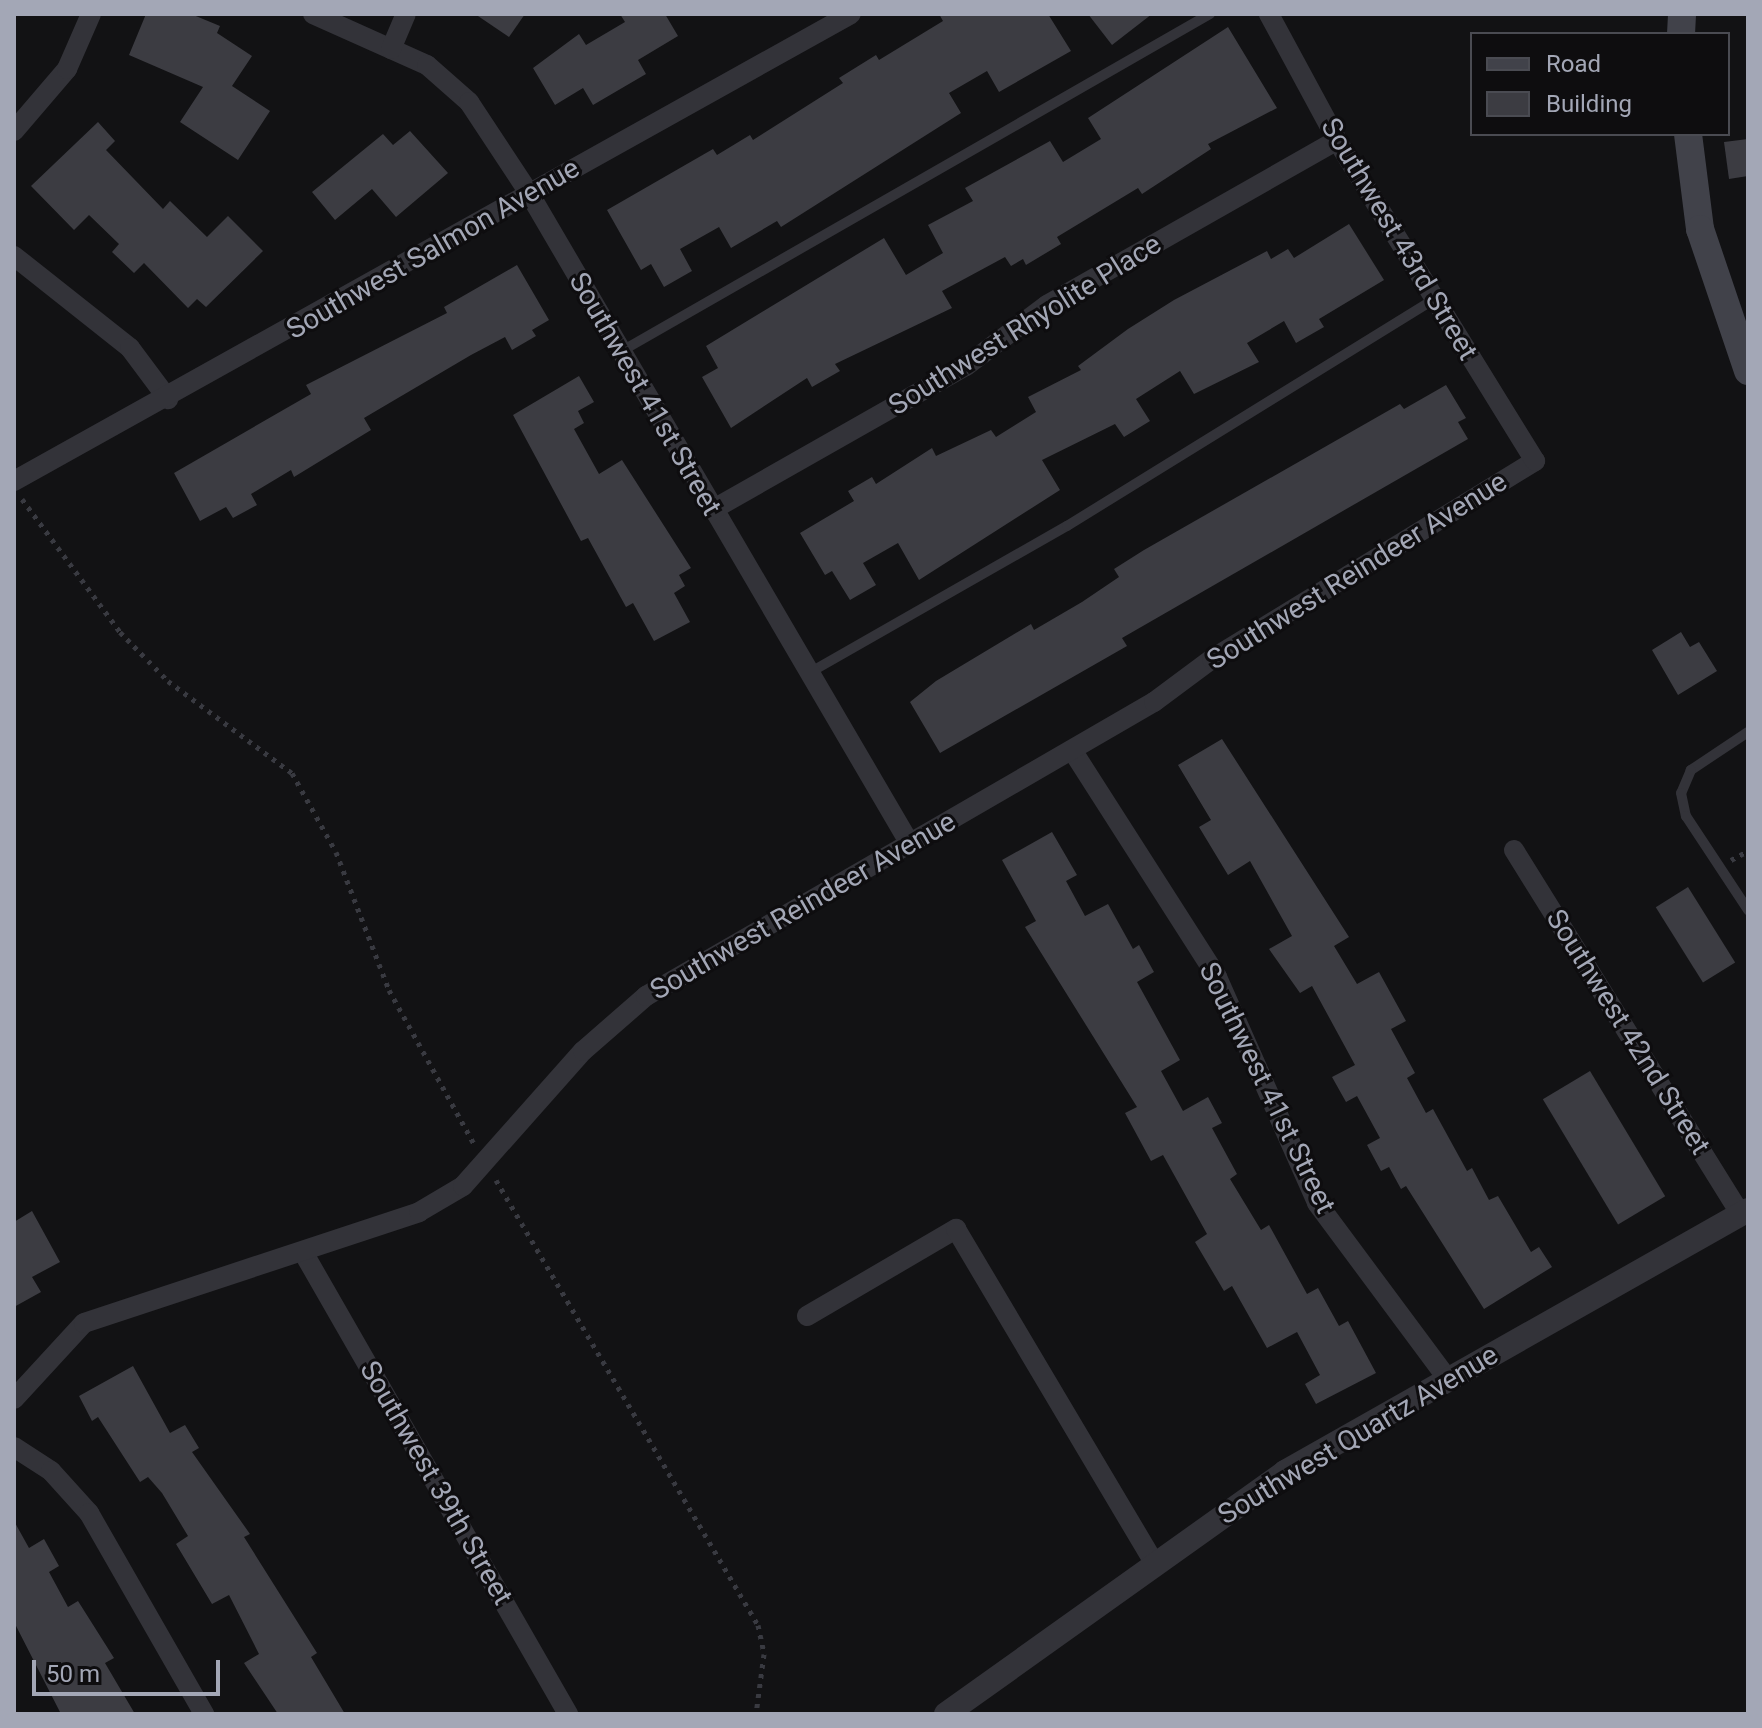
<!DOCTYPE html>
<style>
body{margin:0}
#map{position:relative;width:1762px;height:1728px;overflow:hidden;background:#121214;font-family:Roboto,sans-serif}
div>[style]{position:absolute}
.building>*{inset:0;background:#3c3c42;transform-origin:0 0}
.path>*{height:5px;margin-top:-2.5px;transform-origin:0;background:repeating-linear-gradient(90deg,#393a41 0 4px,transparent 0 10px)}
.service>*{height:10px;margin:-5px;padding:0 5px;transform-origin:5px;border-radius:5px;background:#333339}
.minor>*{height:20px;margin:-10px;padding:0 10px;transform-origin:10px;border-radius:10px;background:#333339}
.tertiary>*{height:24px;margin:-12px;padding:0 12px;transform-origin:12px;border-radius:12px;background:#333339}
.secondary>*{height:28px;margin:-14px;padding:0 14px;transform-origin:14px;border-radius:14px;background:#41424a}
span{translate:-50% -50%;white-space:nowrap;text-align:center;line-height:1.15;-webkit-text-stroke:6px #0e0d0f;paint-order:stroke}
.street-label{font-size:28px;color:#a3a7b6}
.frame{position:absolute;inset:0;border:16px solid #a3a7b6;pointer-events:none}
.legend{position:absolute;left:1470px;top:32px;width:260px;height:104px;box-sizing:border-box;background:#0e0d0f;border:2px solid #4a4b52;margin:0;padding:10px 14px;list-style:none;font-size:24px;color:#a3a7b6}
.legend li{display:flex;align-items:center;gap:16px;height:40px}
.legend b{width:40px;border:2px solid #4a4b52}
.scale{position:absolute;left:32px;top:1660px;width:188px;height:36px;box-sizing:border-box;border:4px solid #a3a7b6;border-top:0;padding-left:10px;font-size:24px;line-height:28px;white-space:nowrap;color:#a3a7b6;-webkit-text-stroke:6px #0e0d0f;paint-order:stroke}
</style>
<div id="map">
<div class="building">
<div style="clip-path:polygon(146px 14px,191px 14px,220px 26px,217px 33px,252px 56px,232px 86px,270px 111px,238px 160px,180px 122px,203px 87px,129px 55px)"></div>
<div style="clip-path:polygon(475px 14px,525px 14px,509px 37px)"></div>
<div style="clip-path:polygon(620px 14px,665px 14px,678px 36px,638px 60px,646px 74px,593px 105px,583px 88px,555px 105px,533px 68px,579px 34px,586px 45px,625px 22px)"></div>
<div style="clip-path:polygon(939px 14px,1048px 14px,1071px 51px,999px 92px,987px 71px,949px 93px,961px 113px,781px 227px,777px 221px,731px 248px,719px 227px,680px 249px,692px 271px,664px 287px,651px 264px,641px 270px,607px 210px,713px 149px,717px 155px,750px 135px,753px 140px,843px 83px,839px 78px,876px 55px,879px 60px,943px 21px)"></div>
<div style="clip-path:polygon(1088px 14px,1152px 14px,1112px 45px)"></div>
<div style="clip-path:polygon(1228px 27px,1277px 108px,1208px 144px,1211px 149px,1142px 194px,1138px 188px,1057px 237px,1061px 244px,1026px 265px,1023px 259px,1011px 266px,1005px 257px,942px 291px,952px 308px,835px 364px,840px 371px,812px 387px,807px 378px,731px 428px,702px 377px,718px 368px,706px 346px,884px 238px,906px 275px,943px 253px,928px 225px,973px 201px,965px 188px,1050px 141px,1063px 162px,1101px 139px,1088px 118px)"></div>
<div style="clip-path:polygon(98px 122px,115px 141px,106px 150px,163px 209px,170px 201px,207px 237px,228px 216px,263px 251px,206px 307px,197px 299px,188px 308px,144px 263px,134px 273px,112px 252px,119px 244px,89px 215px,74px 230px,31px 186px)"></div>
<div style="clip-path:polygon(410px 131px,448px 173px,396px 217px,372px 189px,335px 220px,312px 192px,383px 134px,393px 145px)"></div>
<div style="clip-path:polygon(1748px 139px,1748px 176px,1729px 179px,1724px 142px)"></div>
<div style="clip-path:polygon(1349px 224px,1384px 280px,1319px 319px,1324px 327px,1296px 343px,1284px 321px,1247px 343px,1259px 362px,1194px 394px,1180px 371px,1136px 399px,1150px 421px,1124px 437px,1115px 424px,1042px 460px,1060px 490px,919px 580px,898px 543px,863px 563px,876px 585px,850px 600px,832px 571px,825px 575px,800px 533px,854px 501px,848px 491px,872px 477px,876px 484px,932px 448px,936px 456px,991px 430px,996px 437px,1036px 412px,1028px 397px,1081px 370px,1078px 366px,1128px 329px,1174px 300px,1267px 251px,1271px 259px,1288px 249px,1294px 258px)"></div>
<div style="clip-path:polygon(517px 265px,549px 320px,532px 330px,536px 336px,512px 350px,505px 337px,471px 355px,364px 418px,371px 430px,294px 477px,291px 470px,251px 494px,257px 505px,233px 518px,226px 507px,200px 521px,174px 473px,311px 394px,306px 385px,447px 313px,444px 307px)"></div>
<div style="clip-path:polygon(579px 376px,594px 402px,578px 411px,584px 423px,574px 429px,599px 474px,622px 460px,691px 568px,679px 575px,685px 586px,674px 593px,690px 622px,654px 641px,633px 603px,626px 607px,588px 538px,581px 541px,513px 415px)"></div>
<div style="clip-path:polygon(1446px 385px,1466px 418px,1458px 422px,1468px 439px,1122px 638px,1127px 646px,940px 753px,910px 702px,936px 681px,1031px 624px,1034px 630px,1082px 602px,1119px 577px,1114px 569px,1144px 550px,1400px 404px,1404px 409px)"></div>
<div style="clip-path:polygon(1681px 632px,1690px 647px,1699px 642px,1717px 671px,1678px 695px,1652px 650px)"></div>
<div style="clip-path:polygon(1222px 739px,1349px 937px,1334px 946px,1357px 984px,1379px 972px,1406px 1021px,1391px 1029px,1415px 1073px,1407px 1078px,1426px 1113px,1433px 1109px,1467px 1171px,1472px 1168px,1489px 1200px,1498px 1196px,1531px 1252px,1539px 1247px,1552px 1267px,1484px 1309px,1406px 1186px,1401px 1189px,1389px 1167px,1381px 1171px,1367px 1145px,1380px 1138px,1357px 1096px,1346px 1102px,1332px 1077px,1355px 1065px,1312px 986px,1300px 993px,1269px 949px,1292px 936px,1250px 861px,1228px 875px,1199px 827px,1211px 820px,1178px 765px)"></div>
<div style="clip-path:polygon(1052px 832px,1077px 875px,1066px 881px,1085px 916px,1108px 904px,1133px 949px,1139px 945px,1154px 972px,1137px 982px,1180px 1060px,1161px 1071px,1183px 1111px,1208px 1097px,1222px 1123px,1212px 1128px,1237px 1174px,1230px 1179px,1261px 1230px,1269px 1225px,1307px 1294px,1318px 1288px,1339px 1326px,1348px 1321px,1376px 1373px,1316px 1404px,1305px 1384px,1320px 1375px,1297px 1332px,1267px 1348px,1232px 1286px,1224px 1291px,1195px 1242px,1207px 1234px,1163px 1155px,1151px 1161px,1125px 1113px,1137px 1107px,1025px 927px,1036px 921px,1002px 860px)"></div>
<div style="left:1688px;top:887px;width:89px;height:38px;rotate:58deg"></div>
<div style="left:1590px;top:1071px;width:146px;height:55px;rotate:59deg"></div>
<div style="clip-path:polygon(32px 1211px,60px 1262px,32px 1277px,41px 1292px,14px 1307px,14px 1222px)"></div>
<div style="clip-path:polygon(133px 1366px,170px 1433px,185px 1425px,199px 1448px,192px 1452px,250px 1534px,244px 1537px,317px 1653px,311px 1657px,345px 1714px,278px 1714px,244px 1663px,259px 1654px,229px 1595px,212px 1604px,176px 1544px,188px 1536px,162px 1493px,148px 1477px,140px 1482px,98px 1417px,92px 1421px,79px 1396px)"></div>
<div style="clip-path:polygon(14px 1521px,29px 1548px,44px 1539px,59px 1566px,49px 1572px,68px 1607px,78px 1601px,114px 1658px,105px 1663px,135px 1714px,61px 1714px,14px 1622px)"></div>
</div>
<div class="path">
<div style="left:22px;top:499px;width:165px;rotate:53.6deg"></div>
<div style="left:120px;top:632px;width:69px;rotate:45.6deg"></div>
<div style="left:168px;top:681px;width:154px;rotate:36.6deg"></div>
<div style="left:292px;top:773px;width:90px;rotate:60.9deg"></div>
<div style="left:336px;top:852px;width:148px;rotate:69deg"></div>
<div style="left:389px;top:990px;width:176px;rotate:61.1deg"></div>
<div style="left:1731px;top:860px;width:19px;rotate:-28deg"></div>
<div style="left:496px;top:1180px;width:516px;rotate:59.51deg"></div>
<div style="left:758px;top:1625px;width:30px;rotate:78deg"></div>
<div style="left:764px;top:1654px;width:61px;rotate:97.6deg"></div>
</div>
<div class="service">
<div style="left:620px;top:352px;width:680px;rotate:-29.81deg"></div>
<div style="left:809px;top:673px;width:297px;rotate:-29.7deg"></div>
<div style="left:1067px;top:526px;width:432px;rotate:-31.7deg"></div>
<div style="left:1748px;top:732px;width:69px;rotate:146.3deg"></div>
<div style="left:1691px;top:770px;width:25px;rotate:113deg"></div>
<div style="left:1681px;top:793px;width:24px;rotate:78deg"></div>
<div style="left:1686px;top:816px;width:113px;rotate:56.6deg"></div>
</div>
<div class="minor">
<div style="left:313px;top:14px;width:125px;rotate:24.1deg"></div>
<div style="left:427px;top:65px;width:56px;rotate:41.4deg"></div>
<div style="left:469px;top:102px;width:109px;rotate:56.6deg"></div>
<div style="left:529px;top:193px;width:754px;rotate:59.66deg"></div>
<div style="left:391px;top:49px;width:38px;rotate:-67deg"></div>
<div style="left:14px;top:131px;width:82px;rotate:-49.5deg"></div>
<div style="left:67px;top:69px;width:60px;rotate:-66.4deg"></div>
<div style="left:14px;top:256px;width:148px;rotate:38.4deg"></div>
<div style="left:130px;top:348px;width:64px;rotate:53.3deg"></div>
<div style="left:14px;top:481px;width:958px;rotate:-29.16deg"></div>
<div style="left:712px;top:510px;width:292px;rotate:-29.6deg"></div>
<div style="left:966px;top:366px;width:101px;rotate:-37deg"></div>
<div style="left:1047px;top:305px;width:334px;rotate:-29.6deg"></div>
<div style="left:1072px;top:750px;width:269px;rotate:57.4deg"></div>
<div style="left:1217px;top:977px;width:247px;rotate:66.1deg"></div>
<div style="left:1317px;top:1203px;width:218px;rotate:53.4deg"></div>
<div style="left:1514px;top:850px;width:429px;rotate:58.1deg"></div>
<div style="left:303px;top:1252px;width:533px;rotate:60.16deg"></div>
<div style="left:807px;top:1316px;width:173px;rotate:-30.3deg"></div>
<div style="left:956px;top:1229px;width:387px;rotate:59.3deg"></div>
<div style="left:14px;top:1399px;width:103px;rotate:-47.4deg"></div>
<div style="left:84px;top:1323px;width:353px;rotate:-18.3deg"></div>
<div style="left:419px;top:1212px;width:51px;rotate:-30.6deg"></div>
<div style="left:463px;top:1186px;width:181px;rotate:-48.4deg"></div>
<div style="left:583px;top:1051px;width:84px;rotate:-41.1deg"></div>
<div style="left:646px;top:996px;width:587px;rotate:-30.06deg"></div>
<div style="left:1154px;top:702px;width:72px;rotate:-36.6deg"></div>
<div style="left:1212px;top:659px;width:379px;rotate:-31.5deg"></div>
<div style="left:1535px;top:461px;width:377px;rotate:-121.7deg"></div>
<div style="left:1337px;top:140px;width:143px;rotate:-118.4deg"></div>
<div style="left:14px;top:1447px;width:44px;rotate:33deg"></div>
<div style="left:51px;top:1471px;width:57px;rotate:47.9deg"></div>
<div style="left:89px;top:1513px;width:232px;rotate:60.2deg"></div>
</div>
<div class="tertiary">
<div style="left:946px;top:1714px;width:417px;rotate:-35.5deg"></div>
<div style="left:1285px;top:1472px;width:532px;rotate:-29.5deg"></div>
</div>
<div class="secondary">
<div style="left:1681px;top:34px;width:20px;rotate:-87deg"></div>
<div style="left:1688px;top:134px;width:96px;rotate:82.8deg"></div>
<div style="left:1700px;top:229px;width:150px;rotate:71.3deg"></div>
</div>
<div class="street-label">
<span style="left:1399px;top:239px;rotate:59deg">Southwest 43rd Street</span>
<span style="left:433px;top:249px;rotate:-30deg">Southwest Salmon Avenue</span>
<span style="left:1025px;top:325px;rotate:-32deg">Southwest Rhyolite Place</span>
<span style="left:645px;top:394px;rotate:60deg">Southwest 41st Street</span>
<span style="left:1357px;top:571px;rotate:-32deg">Southwest Reindeer Avenue</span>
<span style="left:803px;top:906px;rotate:-30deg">Southwest Reindeer Avenue</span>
<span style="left:1628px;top:1032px;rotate:58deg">Southwest 42nd Street</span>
<span style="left:1267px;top:1088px;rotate:64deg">Southwest 41st Street</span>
<span style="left:1358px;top:1435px;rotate:-31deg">Southwest Quartz Avenue</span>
<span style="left:436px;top:1483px;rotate:60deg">Southwest 39th Street</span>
</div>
<div class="frame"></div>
<ul class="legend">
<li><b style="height:10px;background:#41424a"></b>Road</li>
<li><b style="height:22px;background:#3c3c42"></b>Building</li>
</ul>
<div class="scale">50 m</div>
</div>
